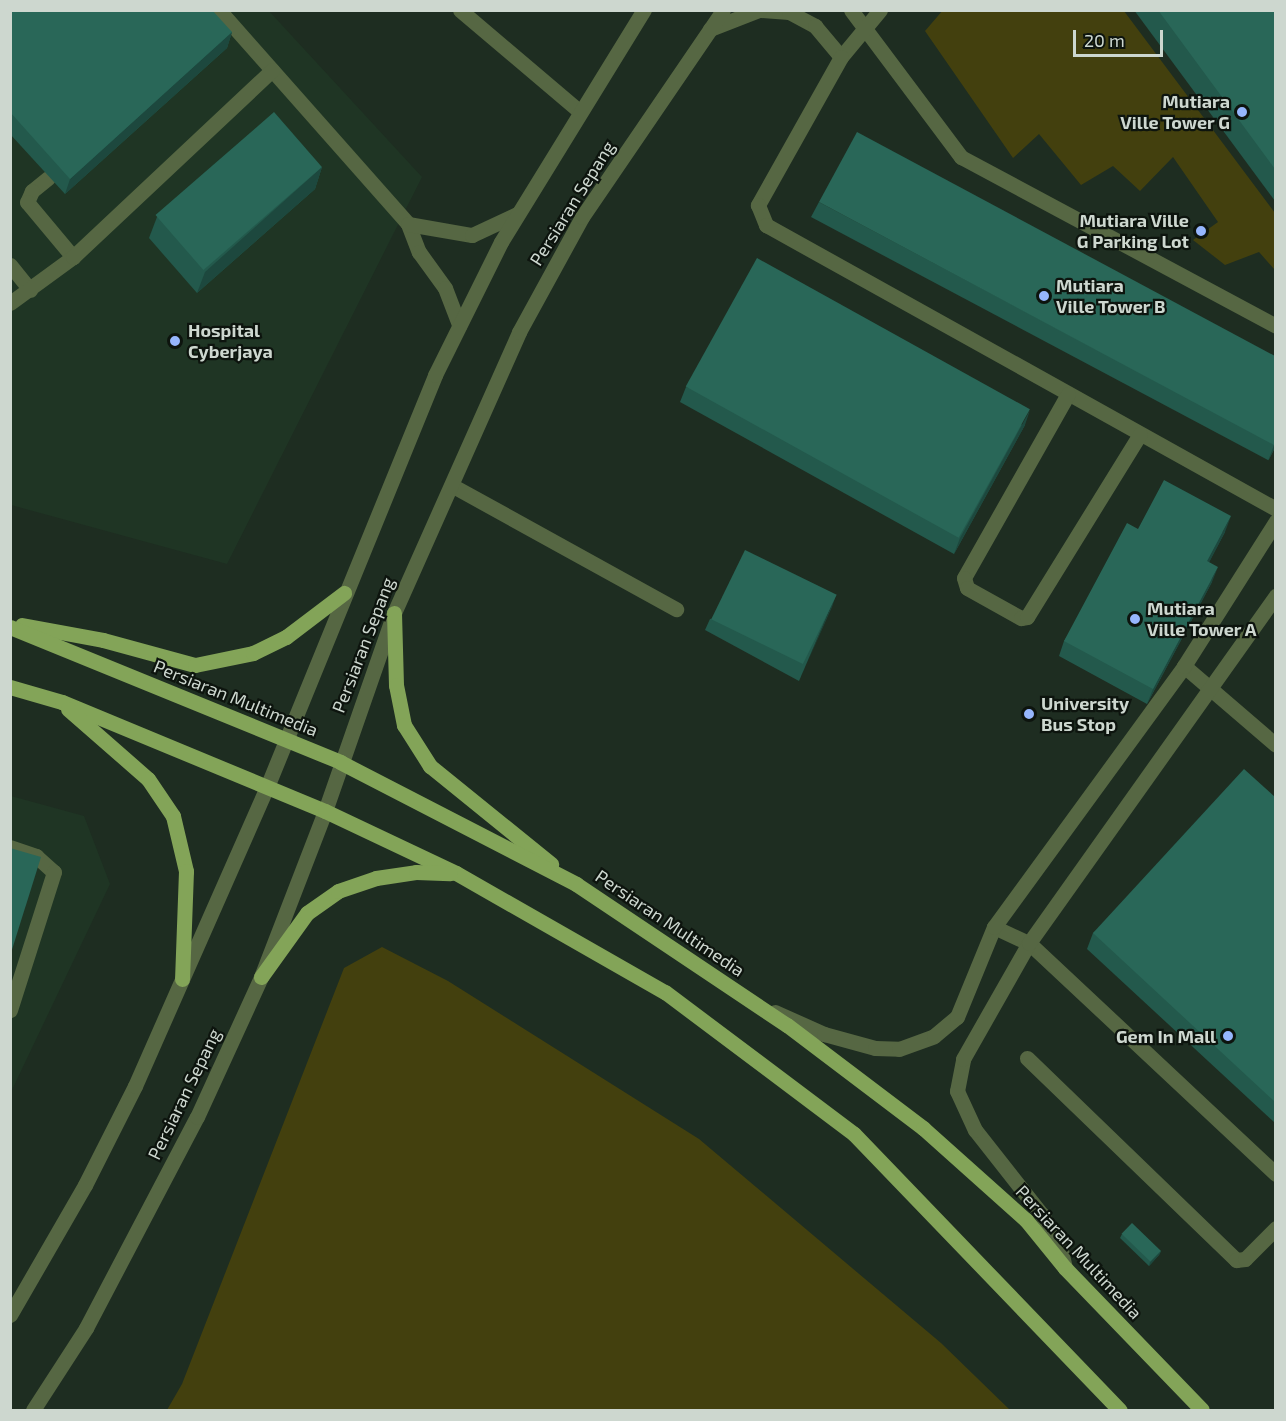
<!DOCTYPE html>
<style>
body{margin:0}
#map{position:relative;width:1286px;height:1421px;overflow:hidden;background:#1e2d21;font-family:"Exo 2",sans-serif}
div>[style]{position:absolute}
.built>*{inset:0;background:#1f3524}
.green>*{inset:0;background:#43400e}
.minor>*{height:15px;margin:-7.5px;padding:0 7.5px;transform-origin:7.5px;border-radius:7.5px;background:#566743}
.major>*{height:15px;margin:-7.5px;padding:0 7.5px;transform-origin:7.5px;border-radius:7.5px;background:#83a458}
.wall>*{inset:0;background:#23594c;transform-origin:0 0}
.shaded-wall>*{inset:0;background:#1d483e}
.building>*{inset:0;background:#296758;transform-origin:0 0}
.dots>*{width:16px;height:16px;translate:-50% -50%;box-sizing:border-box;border:3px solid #0d140e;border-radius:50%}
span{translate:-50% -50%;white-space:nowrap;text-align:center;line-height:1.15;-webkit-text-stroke:4.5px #0d140e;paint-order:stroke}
.poi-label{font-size:18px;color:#cdd7cf;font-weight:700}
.right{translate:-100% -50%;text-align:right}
.left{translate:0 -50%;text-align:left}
.street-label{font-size:18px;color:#cdd7cf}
.frame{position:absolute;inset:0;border:12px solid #cdd7cf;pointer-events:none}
.scale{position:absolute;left:1073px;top:30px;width:90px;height:27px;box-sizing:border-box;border:3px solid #cdd7cf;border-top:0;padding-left:8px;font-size:18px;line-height:21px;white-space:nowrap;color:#cdd7cf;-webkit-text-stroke:4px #0d140e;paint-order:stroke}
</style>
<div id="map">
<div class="built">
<div style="clip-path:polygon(10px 11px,269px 11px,422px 177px,227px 564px,11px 505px)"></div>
<div style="clip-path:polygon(11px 796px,84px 816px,110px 884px,11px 1092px)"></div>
</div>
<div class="green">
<div style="clip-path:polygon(943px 10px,1124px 11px,1275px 213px,1275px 270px,1259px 252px,1225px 265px,1193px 240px,1218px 222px,1173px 157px,1140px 191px,1113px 166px,1081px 185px,1039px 134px,1013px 158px,925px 31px)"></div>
<div style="clip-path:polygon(382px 947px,448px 981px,699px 1139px,941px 1343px,1010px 1410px,167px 1410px,182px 1384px,344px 968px)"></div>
</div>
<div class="minor">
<div style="left:219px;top:10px;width:286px;rotate:48.5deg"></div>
<div style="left:408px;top:224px;width:30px;rotate:69deg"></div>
<div style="left:419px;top:252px;width:44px;rotate:54.2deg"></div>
<div style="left:445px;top:288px;width:40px;rotate:69deg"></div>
<div style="left:460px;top:10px;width:156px;rotate:40.3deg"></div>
<div style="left:761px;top:10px;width:28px;rotate:4deg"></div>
<div style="left:789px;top:12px;width:30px;rotate:28deg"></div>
<div style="left:815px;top:26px;width:40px;rotate:50deg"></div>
<div style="left:851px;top:10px;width:184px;rotate:53.2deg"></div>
<div style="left:961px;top:157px;width:357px;rotate:28.2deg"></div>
<div style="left:880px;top:10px;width:61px;rotate:129.7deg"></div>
<div style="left:841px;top:57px;width:170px;rotate:119.3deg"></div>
<div style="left:758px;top:205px;width:22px;rotate:68deg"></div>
<div style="left:766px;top:225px;width:584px;rotate:29.11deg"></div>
<div style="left:710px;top:29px;width:53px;rotate:-21.2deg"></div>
<div style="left:48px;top:178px;width:21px;rotate:141deg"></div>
<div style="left:32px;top:191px;width:12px;rotate:114deg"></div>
<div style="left:27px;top:202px;width:72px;rotate:50.1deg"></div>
<div style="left:408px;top:224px;width:65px;rotate:9.8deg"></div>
<div style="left:472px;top:235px;width:50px;rotate:-25deg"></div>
<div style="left:10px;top:265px;width:32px;rotate:51deg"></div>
<div style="left:10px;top:303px;width:78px;rotate:-36.1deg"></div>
<div style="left:73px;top:257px;width:273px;rotate:-43.2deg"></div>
<div style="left:1068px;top:394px;width:211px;rotate:119.5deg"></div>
<div style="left:964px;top:578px;width:10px;rotate:73deg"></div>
<div style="left:967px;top:588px;width:62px;rotate:29.1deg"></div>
<div style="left:1021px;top:618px;width:6px;rotate:-9deg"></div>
<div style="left:1027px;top:617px;width:215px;rotate:-58.3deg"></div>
<div style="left:453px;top:486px;width:255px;rotate:28.9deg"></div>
<div style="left:1184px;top:666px;width:121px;rotate:40.7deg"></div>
<div style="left:10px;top:847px;width:28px;rotate:19deg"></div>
<div style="left:36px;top:856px;width:24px;rotate:42deg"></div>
<div style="left:54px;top:872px;width:145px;rotate:107.7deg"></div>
<div style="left:994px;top:927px;width:38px;rotate:25deg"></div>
<div style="left:1029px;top:943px;width:338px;rotate:43.1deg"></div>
<div style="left:775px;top:1012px;width:54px;rotate:24.2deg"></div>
<div style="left:824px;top:1034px;width:53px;rotate:15.4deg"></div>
<div style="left:875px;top:1048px;width:24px;rotate:2deg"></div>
<div style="left:899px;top:1049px;width:37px;rotate:-20deg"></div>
<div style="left:934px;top:1036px;width:30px;rotate:-40deg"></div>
<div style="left:957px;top:1017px;width:97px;rotate:-67.7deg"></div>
<div style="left:994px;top:927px;width:323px;rotate:-53.9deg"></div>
<div style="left:1184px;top:666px;width:172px;rotate:-57.6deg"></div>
<div style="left:1027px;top:1058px;width:291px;rotate:44deg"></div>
<div style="left:1236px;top:1260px;width:9px;rotate:-6deg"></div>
<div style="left:1245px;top:1259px;width:44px;rotate:-45deg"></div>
<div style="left:1065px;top:1268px;width:18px;rotate:-103deg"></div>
<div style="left:1061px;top:1250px;width:40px;rotate:-118deg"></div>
<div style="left:1042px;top:1215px;width:108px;rotate:-128.2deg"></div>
<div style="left:975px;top:1130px;width:43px;rotate:-114.8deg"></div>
<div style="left:957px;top:1091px;width:33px;rotate:-79deg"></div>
<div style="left:963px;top:1059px;width:133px;rotate:-60.4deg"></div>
<div style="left:1029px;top:943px;width:426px;rotate:-54.6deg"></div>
<div style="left:10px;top:1315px;width:150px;rotate:-60deg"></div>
<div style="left:85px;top:1185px;width:111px;rotate:-63.2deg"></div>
<div style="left:135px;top:1086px;width:327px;rotate:-66.2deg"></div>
<div style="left:267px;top:787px;width:445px;rotate:-67.8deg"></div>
<div style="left:435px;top:375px;width:148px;rotate:-63.6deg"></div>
<div style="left:501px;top:242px;width:273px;rotate:-58.4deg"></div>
<div style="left:33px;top:1410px;width:98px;rotate:-57.1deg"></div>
<div style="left:86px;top:1328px;width:238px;rotate:-62.3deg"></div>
<div style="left:197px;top:1117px;width:154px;rotate:-65.4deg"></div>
<div style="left:261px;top:977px;width:178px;rotate:-68.9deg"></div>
<div style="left:325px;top:811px;width:210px;rotate:-70.8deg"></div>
<div style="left:394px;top:613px;width:308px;rotate:-66deg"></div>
<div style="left:519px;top:332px;width:131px;rotate:-61.3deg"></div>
<div style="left:582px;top:217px;width:250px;rotate:-55.7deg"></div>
</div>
<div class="major">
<div style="left:394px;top:613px;width:72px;rotate:88.4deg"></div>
<div style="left:396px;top:685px;width:41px;rotate:78.7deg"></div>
<div style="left:404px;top:725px;width:49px;rotate:57.6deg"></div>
<div style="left:430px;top:766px;width:156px;rotate:39deg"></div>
<div style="left:22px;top:625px;width:82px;rotate:10.5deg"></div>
<div style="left:103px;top:640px;width:95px;rotate:15.2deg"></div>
<div style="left:195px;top:665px;width:59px;rotate:-11.7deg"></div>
<div style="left:253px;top:653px;width:37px;rotate:-26deg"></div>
<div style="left:286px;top:637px;width:73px;rotate:-37.2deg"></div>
<div style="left:10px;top:627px;width:357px;rotate:22.2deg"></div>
<div style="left:340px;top:762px;width:266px;rotate:27.3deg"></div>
<div style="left:576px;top:884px;width:254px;rotate:33.8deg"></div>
<div style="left:787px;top:1025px;width:171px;rotate:37.1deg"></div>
<div style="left:923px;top:1128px;width:138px;rotate:41.8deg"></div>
<div style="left:1026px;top:1220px;width:62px;rotate:50.9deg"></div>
<div style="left:1065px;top:1268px;width:197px;rotate:46deg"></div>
<div style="left:10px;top:687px;width:54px;rotate:16.1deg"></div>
<div style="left:62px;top:702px;width:285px;rotate:22.5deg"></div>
<div style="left:325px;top:811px;width:145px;rotate:25.3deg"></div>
<div style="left:456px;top:873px;width:241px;rotate:29.7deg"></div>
<div style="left:665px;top:992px;width:236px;rotate:36.9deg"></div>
<div style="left:854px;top:1134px;width:383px;rotate:46.1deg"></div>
<div style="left:68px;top:709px;width:106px;rotate:41.2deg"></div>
<div style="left:148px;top:779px;width:45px;rotate:56deg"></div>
<div style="left:173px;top:816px;width:57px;rotate:76.7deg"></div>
<div style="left:186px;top:871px;width:108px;rotate:92.1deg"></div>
<div style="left:261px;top:977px;width:79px;rotate:-54.3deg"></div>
<div style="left:307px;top:913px;width:38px;rotate:-35deg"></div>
<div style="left:338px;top:891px;width:40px;rotate:-18.9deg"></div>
<div style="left:376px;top:878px;width:40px;rotate:-8.5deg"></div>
<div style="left:416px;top:872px;width:34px;rotate:2deg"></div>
</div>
<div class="wall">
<div style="clip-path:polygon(10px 10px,232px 32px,227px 48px,65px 194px,10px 134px)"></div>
<div style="clip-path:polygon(1134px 10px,1275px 10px,1275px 201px)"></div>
<div style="clip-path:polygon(322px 167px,315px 189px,197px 293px,149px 238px,157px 217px)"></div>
<div style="left:819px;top:202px;width:518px;height:17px;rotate:28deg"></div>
<div style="clip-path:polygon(686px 387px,1025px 425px,954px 554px,680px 402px)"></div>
<div style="clip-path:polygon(1138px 529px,1225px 532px,1209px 562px,1212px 582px,1147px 704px,1059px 656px,1064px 641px)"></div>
<div style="clip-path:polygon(836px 595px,799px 681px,705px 630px,710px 619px)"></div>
<div style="clip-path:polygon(1275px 797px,1275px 1123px,1087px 949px,1093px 933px)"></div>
<div style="clip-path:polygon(1122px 1234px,1161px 1251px,1159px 1255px,1149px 1266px,1120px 1238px)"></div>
</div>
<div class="shaded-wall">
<div style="clip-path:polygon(232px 32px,227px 48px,65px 194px,70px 179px)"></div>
<div style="clip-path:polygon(322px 167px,315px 189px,197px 293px,205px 272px)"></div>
<div style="clip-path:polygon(1030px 410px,1025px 425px,954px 554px,960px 538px)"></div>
<div style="clip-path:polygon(1275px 442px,1275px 447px,1268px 461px,1274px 445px)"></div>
<div style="clip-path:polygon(1231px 516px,1225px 532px,1202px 576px,1207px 561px)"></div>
<div style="clip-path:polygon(1218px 567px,1212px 582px,1147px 704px,1153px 689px)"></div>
<div style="clip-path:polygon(836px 595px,832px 607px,799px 681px,804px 670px)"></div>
<div style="clip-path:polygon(1161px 1251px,1159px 1255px,1149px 1266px,1150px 1262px)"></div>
</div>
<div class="building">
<div style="clip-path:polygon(10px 10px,212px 10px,232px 32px,70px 179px,10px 112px)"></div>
<div style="clip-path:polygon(1158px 10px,1275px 10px,1275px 169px)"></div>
<div style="left:274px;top:112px;width:73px;height:157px;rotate:49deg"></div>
<div style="clip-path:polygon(857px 132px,1275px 356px,1275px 442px,1274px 445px,819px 202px)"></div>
<div style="left:757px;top:258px;width:312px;height:147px;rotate:29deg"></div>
<div style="clip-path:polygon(1164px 480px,1231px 516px,1207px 561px,1218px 567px,1153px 689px,1064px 641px,1127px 523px,1138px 529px)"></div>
<div style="left:745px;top:550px;width:102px;height:77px;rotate:26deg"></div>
<div style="clip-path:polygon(1244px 769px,1275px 797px,1275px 1102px,1093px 933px)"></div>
<div style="clip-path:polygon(10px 848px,41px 857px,10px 956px)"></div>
<div style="left:1132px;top:1223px;width:40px;height:15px;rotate:44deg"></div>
</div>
<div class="dots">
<div style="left:1242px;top:112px;background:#96b6fd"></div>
<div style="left:1201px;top:231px;background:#96b6fd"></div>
<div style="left:1044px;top:296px;background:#96b6fd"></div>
<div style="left:175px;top:341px;background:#96b6fd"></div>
<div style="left:1135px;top:619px;background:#96b6fd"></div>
<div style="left:1029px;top:714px;background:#96b6fd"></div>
<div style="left:1228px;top:1036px;background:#96b6fd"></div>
</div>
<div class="poi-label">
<span class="right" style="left:1230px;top:112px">Mutiara<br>Ville Tower G</span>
<span class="right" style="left:1189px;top:231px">Mutiara Ville<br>G Parking Lot</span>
<span class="left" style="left:1056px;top:296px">Mutiara<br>Ville Tower B</span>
<span class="left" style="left:188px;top:341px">Hospital<br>Cyberjaya</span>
<span class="left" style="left:1147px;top:619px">Mutiara<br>Ville Tower A</span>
<span class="left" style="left:1041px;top:714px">University<br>Bus Stop</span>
<span class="right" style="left:1216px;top:1036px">Gem In Mall</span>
</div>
<div class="street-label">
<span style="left:572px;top:203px;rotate:-58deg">Persiaran Sepang</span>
<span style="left:363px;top:645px;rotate:-69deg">Persiaran Sepang</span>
<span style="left:236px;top:698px;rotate:22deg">Persiaran Multimedia</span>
<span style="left:670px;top:923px;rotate:34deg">Persiaran Multimedia</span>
<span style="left:184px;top:1094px;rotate:-64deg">Persiaran Sepang</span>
<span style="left:1079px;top:1252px;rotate:47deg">Persiaran Multimedia</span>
</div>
<div class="frame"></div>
<div class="scale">20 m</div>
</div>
